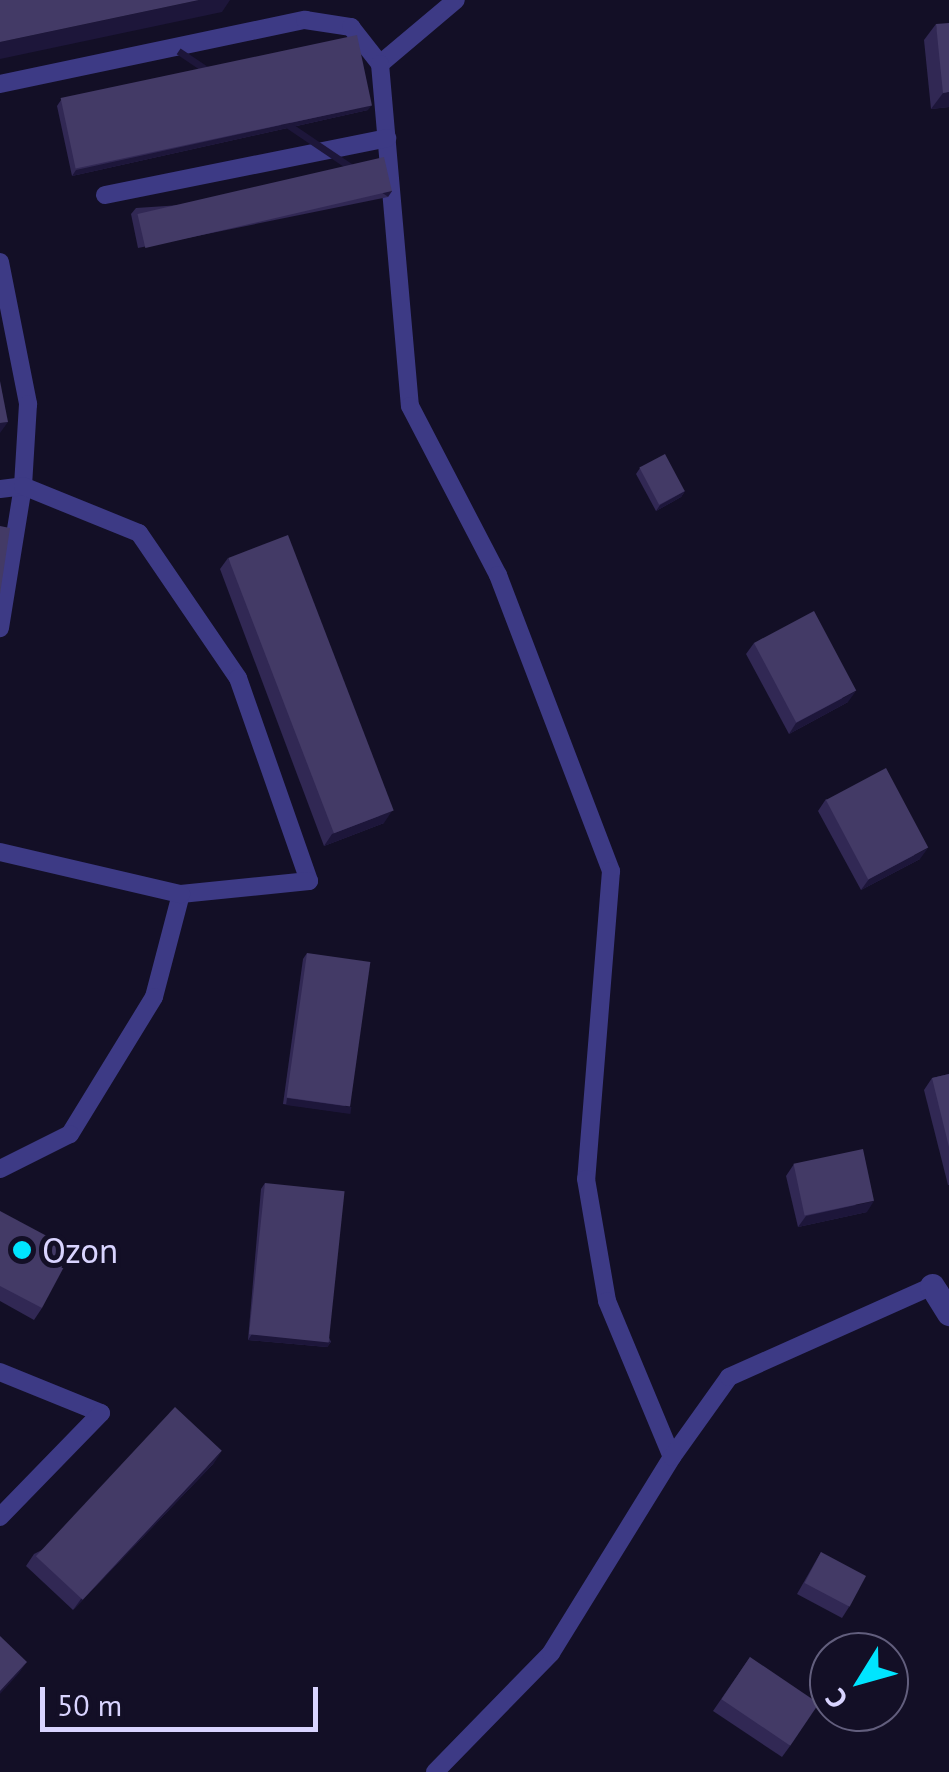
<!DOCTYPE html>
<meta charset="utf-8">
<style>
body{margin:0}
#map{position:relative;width:949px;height:1772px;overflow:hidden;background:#130f26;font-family:"PT Sans",sans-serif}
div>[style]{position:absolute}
.service>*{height:18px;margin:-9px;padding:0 9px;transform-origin:9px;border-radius:9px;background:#3d3a85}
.minor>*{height:25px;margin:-12.5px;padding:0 12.5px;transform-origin:12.5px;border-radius:12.5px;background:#3d3a85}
.wall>*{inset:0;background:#312854}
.shaded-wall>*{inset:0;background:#1d163a;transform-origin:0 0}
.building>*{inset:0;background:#433a66;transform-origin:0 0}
.dots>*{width:28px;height:28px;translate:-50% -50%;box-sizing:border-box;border:5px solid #130f26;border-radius:50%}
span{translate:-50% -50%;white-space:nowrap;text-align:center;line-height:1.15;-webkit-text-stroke:10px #130f26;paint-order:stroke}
.poi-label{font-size:35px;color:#d9d4ff}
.left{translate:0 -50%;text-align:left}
.north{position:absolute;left:809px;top:1632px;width:100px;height:100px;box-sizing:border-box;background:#130f26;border:2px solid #625e7d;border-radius:50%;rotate:233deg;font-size:28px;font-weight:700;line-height:40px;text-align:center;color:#d9d4ff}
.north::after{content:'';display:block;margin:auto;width:35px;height:45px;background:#00e5ff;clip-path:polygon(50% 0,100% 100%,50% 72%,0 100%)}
.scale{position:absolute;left:40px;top:1687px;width:278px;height:45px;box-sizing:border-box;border:5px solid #d9d4ff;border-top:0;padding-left:12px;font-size:30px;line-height:35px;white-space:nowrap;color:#d9d4ff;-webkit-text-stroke:8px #130f26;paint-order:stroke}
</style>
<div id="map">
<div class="service">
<div style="left:380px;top:64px;width:99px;rotate:-40.1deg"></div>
<div style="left:0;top:84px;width:312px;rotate:-11.9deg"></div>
<div style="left:305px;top:20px;width:47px;rotate:8.7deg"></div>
<div style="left:351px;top:27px;width:47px;rotate:51.9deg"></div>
<div style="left:380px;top:64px;width:343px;rotate:85deg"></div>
<div style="left:410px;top:406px;width:191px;rotate:62.5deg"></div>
<div style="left:498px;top:575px;width:317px;rotate:69.1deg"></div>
<div style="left:611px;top:871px;width:309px;rotate:94.6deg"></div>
<div style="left:586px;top:1179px;width:124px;rotate:80.2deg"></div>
<div style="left:607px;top:1301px;width:169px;rotate:67.4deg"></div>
<div style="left:105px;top:195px;width:288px;rotate:-11.4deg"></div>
<div style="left:0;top:262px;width:145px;rotate:78.8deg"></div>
<div style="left:28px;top:404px;width:82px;rotate:93.5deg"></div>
<div style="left:23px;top:486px;width:144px;rotate:99.2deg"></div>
<div style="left:0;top:489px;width:23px;rotate:-7deg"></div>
<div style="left:23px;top:486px;width:125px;rotate:22.1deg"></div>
<div style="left:139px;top:533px;width:176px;rotate:55.7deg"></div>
<div style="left:238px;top:678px;width:215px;rotate:70.7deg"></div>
<div style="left:309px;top:881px;width:129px;rotate:174.2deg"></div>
<div style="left:181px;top:894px;width:106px;rotate:104.7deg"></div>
<div style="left:154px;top:997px;width:161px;rotate:121.5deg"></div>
<div style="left:70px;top:1134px;width:78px;rotate:153.4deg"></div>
<div style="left:0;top:852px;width:186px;rotate:13.1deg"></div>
<div style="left:0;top:1372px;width:109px;rotate:22.1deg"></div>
<div style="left:101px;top:1413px;width:145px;rotate:134.2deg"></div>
<div style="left:435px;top:1772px;width:166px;rotate:-45.7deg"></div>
<div style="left:551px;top:1653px;width:230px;rotate:-58.3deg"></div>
<div style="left:672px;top:1457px;width:98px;rotate:-54.5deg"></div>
<div style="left:729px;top:1377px;width:222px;rotate:-24.1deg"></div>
<div style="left:932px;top:1286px;width:10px;rotate:37deg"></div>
</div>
<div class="minor">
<div style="left:932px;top:1286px;width:32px;rotate:58deg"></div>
</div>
<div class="wall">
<div style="clip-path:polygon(936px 24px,949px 107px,931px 109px,924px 40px)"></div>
<div style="clip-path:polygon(61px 100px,368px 110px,72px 176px,57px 106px)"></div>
<div style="clip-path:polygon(392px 191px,388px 197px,138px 248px,131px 214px,136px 208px)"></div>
<div style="clip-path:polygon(640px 468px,685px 491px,681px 497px,656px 511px,636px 474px)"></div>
<div style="clip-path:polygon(228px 558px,384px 823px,324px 846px,220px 569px)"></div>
<div style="clip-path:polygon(754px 643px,848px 702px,789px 734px,746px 654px)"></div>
<div style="clip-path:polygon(826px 799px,920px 859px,861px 890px,818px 811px)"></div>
<div style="clip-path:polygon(307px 953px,347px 1113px,283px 1104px,303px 959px)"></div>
<div style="clip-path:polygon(949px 1074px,949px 1185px,948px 1185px,924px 1090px,932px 1078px)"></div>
<div style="clip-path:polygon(794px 1164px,867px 1212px,798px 1227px,786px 1176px)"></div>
<div style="clip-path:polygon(265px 1183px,331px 1342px,327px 1347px,248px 1340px,261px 1189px)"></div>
<div style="clip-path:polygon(0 1211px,42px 1308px,34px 1320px,0 1301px)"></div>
<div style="clip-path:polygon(214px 1463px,73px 1610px,26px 1566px,34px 1554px)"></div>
<div style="clip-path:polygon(821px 1552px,849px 1607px,842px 1618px,797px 1594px)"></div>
<div style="clip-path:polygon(750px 1657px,790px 1746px,782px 1757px,713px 1711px)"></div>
</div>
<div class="shaded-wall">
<div style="clip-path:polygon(199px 0,230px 0,222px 12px,0 59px,0 42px)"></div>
<div style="clip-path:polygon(949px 92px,949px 107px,931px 109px,943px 93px)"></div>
<div style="clip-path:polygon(372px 105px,368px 110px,72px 176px,76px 170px)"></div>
<div style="left:392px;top:191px;width:7px;height:255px;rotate:124deg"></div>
<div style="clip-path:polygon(8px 422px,0 433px,0 423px)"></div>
<div style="clip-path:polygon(685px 491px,681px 497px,656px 511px,660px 505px)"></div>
<div style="clip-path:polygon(856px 691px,848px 702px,789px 734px,796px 723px)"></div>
<div style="clip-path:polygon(392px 811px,384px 823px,324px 846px,332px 834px)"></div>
<div style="clip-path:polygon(928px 848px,920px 859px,861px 890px,869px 879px)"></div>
<div style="left:287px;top:1098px;width:65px;height:7px;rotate:8deg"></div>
<div style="clip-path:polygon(874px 1201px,867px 1212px,798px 1227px,806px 1216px)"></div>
<div style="clip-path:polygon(252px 1334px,331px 1342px,327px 1347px,248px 1340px)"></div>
<div style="clip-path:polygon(222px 1451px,214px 1463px,73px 1610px,81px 1599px)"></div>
<div style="clip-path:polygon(27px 1662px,19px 1673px,0 1694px,0 1691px)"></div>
</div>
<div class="building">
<div style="clip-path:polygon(0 0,199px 0,0 42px)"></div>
<div style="clip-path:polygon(949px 23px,949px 92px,943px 93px,936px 24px)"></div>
<div style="left:357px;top:35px;width:72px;height:303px;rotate:78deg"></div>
<div style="left:384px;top:157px;width:35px;height:253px;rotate:77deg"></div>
<div style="clip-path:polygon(0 381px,8px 422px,0 423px)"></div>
<div style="left:665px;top:454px;width:42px;height:29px;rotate:62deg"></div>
<div style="clip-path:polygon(0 526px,10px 528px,0 594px)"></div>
<div style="left:288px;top:535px;width:295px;height:64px;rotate:69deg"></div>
<div style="left:814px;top:611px;width:90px;height:68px;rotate:62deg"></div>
<div style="left:886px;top:768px;width:90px;height:68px;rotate:62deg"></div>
<div style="left:307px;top:953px;width:64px;height:146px;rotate:8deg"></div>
<div style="clip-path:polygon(949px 1074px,949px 1147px,932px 1078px)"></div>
<div style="left:863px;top:1149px;width:53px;height:71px;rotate:78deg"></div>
<div style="left:265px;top:1183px;width:80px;height:152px;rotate:6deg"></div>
<div style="clip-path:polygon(0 1211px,73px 1250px,42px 1308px,0 1286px)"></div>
<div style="left:175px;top:1407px;width:64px;height:204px;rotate:43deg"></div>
<div style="left:821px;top:1552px;width:51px;height:35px;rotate:28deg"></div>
<div style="clip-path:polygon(0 1636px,27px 1662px,0 1691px)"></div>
<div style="left:750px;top:1657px;width:83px;height:51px;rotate:34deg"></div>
</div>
<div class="dots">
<div style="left:22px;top:1250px;background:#00e5ff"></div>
</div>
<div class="poi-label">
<span class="left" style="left:42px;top:1250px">Ozon</span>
</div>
<div class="north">С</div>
<div class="scale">50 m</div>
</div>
